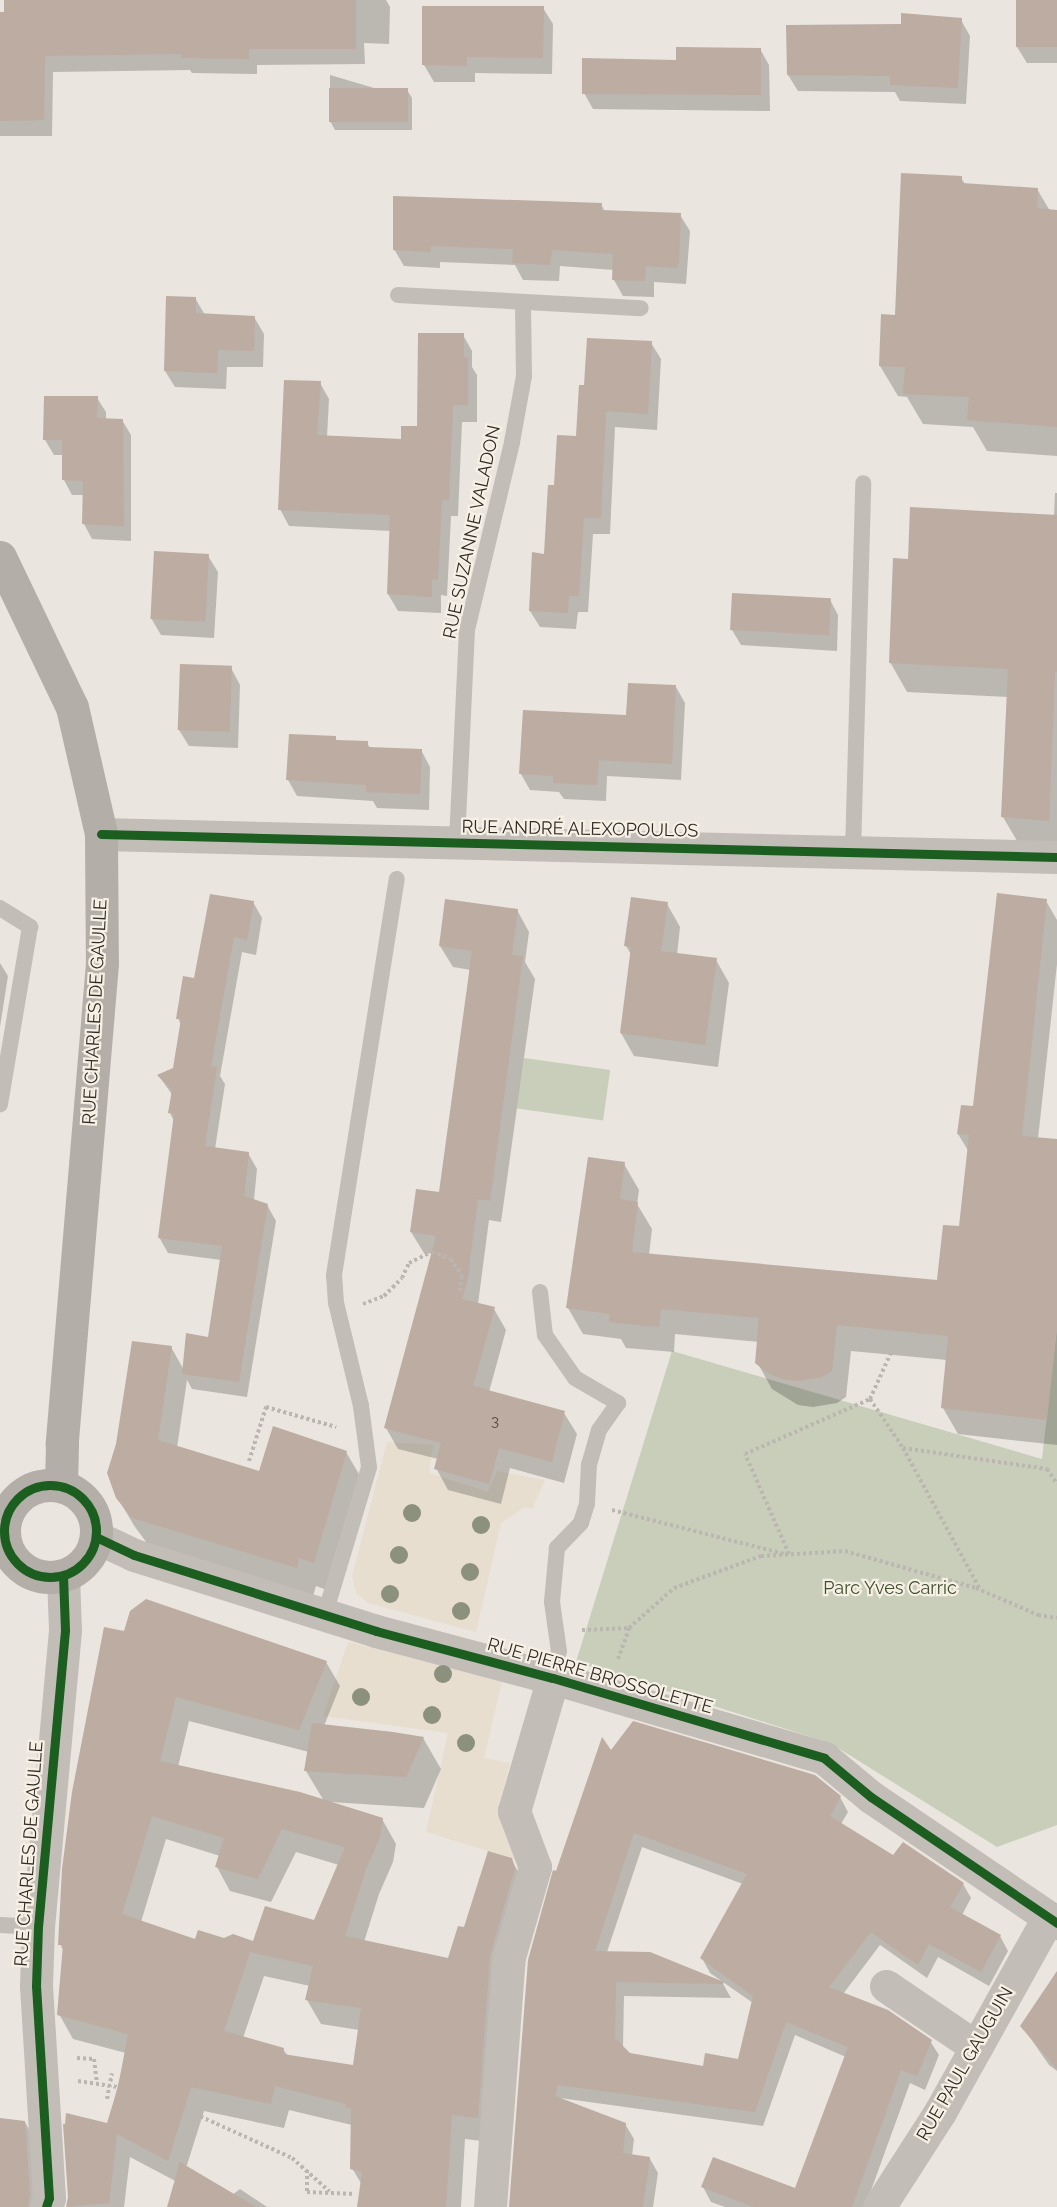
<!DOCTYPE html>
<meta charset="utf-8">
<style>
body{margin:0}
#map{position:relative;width:1057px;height:2207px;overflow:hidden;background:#eae5de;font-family:Raleway,sans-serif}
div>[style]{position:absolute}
.green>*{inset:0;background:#c8ceba;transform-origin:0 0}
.plaza>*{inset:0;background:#e7decf}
.shadow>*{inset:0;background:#0003}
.building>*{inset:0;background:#bcaca2;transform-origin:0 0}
.path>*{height:4px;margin-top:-2px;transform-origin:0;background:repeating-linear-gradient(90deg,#bbb6b0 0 3px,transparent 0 6px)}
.lane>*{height:16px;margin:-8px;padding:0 8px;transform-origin:8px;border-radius:8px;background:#c2bdb7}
.street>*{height:33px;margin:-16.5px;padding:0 16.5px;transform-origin:16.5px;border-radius:16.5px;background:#c2bdb7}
.secondary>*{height:33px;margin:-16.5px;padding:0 16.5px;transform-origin:16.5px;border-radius:16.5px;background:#b3aea8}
.secondary>.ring{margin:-16.5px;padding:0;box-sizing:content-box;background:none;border:33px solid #b3aea8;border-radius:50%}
.cycleway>*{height:9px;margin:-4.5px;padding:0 4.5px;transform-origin:4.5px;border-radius:4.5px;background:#1b5e20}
.cycleway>.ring{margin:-4.5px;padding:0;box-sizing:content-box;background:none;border:9px solid #1b5e20;border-radius:50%}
.trees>*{width:18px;height:18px;margin:-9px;border-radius:50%;background:#8b917d}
span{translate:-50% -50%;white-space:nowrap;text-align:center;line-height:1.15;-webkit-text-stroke:4.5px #f6f0e5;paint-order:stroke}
.number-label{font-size:15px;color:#544b46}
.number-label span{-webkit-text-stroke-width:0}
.street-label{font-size:18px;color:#322b27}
.park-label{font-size:18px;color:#3e4d2d}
</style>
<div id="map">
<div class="green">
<div style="left:524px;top:1058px;width:87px;height:51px;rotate:8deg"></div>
<div style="clip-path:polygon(1057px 1328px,1057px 1825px,997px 1847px,830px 1743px,576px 1662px,672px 1351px,1042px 1459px)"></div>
</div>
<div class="plaza">
<div style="clip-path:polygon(387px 1442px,433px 1445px,429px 1473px,488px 1492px,497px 1471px,545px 1480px,532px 1509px,525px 1507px,501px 1523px,476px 1632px,368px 1603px,356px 1593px,352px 1576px)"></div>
<div style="clip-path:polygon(348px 1642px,503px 1677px,484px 1758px,510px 1763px,500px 1803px,524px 1862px,426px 1832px,448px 1733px,323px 1716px)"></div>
</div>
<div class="shadow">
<div style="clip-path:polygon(5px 0,386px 0,390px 7px,389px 44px,364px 43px,365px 64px,257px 65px,257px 74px,192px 73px,190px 70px,53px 72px,52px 136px,0 136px,0 13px,5px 13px)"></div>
<div style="clip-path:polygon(1017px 0,1057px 0,1057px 63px,1027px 63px,1017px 47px)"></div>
<div style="clip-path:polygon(543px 8px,553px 24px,552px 74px,475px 73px,475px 82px,434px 82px,424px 65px)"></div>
<div style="clip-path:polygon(961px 20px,970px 36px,966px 104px,900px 101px,895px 92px,798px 91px,788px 75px,788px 26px,902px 25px)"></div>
<div style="clip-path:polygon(760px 49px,769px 65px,770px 111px,593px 109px,584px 93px,677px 61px)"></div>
<div style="clip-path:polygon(330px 75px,381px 90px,407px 90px,412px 98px,412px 130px,335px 130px,330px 121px)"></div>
<div style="clip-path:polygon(961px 178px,965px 184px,1037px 189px,1050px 211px,1057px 211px,1057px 456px,987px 451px,973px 427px,923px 424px,907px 397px,898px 396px,880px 366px,896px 316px)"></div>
<div style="clip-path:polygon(601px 204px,605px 212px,680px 215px,690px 231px,686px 284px,654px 282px,654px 297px,623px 296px,614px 280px,614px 270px,560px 266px,559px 281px,523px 280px,515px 265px,440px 262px,440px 268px,404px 266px,394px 249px)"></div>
<div style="clip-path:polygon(195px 298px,205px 315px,254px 317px,264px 334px,263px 367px,227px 367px,226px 389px,175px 387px,165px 371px)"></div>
<div style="clip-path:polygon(463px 335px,472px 351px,472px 367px,477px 375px,477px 422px,462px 422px,458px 516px,451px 516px,447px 596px,441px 595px,441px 613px,398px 611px,388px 594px,391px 531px,289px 526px,280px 509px,320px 383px,329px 399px,327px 437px,402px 441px,418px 428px)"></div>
<div style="clip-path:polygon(651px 343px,661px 359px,657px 430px,615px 427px,610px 534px,593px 534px,588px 612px,578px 612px,576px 629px,540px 627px,530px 611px,546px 556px,556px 486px,577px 437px)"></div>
<div style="clip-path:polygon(97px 398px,106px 412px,106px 420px,122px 420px,131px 435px,131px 541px,92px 539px,84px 524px,84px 495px,72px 495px,64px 480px,64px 455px,54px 455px,45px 440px)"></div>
<div style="clip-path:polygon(1055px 493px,1057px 493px,1057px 849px,1020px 846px,1003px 817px,1008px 697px,907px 692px,890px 662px,910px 560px,1054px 516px)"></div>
<div style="clip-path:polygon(208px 556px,218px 572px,214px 638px,161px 635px,151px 618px)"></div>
<div style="clip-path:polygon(830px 600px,838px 615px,837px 651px,741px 645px,732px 630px)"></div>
<div style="clip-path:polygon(231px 668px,240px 685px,238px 748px,189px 746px,179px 730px)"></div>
<div style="clip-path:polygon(676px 687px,685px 703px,681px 780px,607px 776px,606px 801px,564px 799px,559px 792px,530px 790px,521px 774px,628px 716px)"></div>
<div style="clip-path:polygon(335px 738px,338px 742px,367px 743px,370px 748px,421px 750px,430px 767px,429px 810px,377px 808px,373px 801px,297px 796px,288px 780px)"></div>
<div style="clip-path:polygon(1046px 901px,1057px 920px,1057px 964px,1038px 1139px,1057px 1141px,1057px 1445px,958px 1434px,943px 1408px,947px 1360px,851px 1351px,846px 1397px,837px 1403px,813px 1407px,798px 1405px,772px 1389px,757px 1362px,759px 1342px,675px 1334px,674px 1352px,626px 1348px,621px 1339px,583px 1334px,568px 1308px,624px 1164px,639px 1190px,637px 1204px,652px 1229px,649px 1255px,938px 1281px,960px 1228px,969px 1152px,958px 1134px,974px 1108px)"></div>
<div style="clip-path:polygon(253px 902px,262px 918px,256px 955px,242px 952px,220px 1076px,225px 1084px,215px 1149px,248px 1153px,257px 1169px,254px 1200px,267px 1205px,276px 1221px,247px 1397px,192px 1389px,187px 1380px,177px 1448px,260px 1473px,346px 1452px,363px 1481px,330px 1591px,316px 1586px,313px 1596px,150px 1547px,135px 1527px,117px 1497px,171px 1347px,184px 1370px,209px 1338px,221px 1260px,168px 1253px,159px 1237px,174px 1121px,170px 1113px,173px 1096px,159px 1076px,174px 1069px,181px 1025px,178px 1018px,196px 980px)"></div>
<div style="clip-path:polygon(667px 904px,680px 927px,677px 955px,716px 960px,729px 983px,718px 1067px,634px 1056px,621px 1033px,632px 956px,626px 946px)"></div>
<div style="clip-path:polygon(517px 910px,529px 932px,525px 962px,535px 979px,501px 1222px,489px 1220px,478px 1304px,494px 1309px,506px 1330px,489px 1392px,564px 1413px,577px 1434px,564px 1483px,510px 1468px,501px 1504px,448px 1490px,436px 1468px,438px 1459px,398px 1449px,386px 1428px,433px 1254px,424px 1253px,411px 1232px,440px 1194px,471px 970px,453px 967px,440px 946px)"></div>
<div style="clip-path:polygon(0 963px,8px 976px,0 1027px)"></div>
<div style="clip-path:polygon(evenodd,105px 1629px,326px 1662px,340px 1686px,324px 1726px,423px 1738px,441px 1769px,424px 1808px,331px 1802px,382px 1819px,396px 1844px,393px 1862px,379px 1894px,364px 1942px,449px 1959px,465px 1929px,511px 1859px,525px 1884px,491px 2142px,465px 2139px,461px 2207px,358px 2207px,362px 2185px,352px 2168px,352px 2125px,289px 2110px,284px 2128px,204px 2111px,181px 2184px,130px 2157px,124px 2207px,68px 2207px,108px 2125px,126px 2053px,73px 2039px,59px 2014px,64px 1952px,60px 1944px,105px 1629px,189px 1721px,309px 1752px,306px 1771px,324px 1801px,178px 1767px,189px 1721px,105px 1629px,166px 1839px,220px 1856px,217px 1867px,230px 1891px,271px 1902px,296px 1852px,339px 1865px,315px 1922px,254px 1943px,196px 1941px,141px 1922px,166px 1839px,105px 1629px,264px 1976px,310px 1986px,307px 2000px,321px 2024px,359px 2030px,354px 2067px,288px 2056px,283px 2049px,243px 2038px,264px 1976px)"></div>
<div style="clip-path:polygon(evenodd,611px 1753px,840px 1797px,848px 1812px,841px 1824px,894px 1857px,963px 1884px,971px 1898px,962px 1915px,1000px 1936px,1008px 1951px,989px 1986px,938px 1957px,927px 1978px,880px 1945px,843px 1994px,930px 2041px,939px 2055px,925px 2090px,910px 2083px,865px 2207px,725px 2207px,711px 2202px,703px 2187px,796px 2189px,846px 2057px,795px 2035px,763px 2126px,560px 2098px,625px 2124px,634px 2139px,632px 2156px,650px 2159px,658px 2173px,653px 2207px,510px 2207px,557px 1873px,611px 1753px,642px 1847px,743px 1884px,702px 1958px,710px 1973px,753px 2003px,739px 2060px,705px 2068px,629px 2055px,623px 2048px,624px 1996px,731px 1998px,722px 1982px,607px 1952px,642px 1847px)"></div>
<div style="clip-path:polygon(1057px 1974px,1057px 2071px,1049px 2065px,1022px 2026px)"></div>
<div style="clip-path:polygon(0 2120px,25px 2122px,34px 2139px,38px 2207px,0 2207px)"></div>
<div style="clip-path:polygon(240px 2189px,267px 2207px,169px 2207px,232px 2195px)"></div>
</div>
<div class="building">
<div style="clip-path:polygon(4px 0,356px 0,356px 49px,249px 49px,249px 59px,181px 58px,181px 54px,45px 56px,44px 120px,0 121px,0 12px,4px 12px)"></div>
<div style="left:1016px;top:0;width:41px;height:47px"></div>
<div style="clip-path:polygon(422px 6px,544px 6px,543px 58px,467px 57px,467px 66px,422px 65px)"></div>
<div style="clip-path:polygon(901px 13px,962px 18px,958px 88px,890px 85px,890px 76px,787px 75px,786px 25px,901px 24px)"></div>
<div style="clip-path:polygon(676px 47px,761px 48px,761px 95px,582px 94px,582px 58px,676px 60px)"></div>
<div style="left:408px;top:88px;width:34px;height:79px;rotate:90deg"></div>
<div style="clip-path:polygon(901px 173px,962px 176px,962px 183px,1038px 188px,1037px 208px,1057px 210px,1057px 427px,967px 420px,969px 397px,903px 394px,905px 367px,879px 366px,881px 314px,895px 315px)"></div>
<div style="clip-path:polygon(393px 196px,602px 203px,601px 210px,681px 213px,679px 262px,677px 268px,646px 266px,645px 281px,612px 280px,613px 254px,552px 250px,550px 265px,512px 263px,513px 249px,431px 246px,431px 252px,393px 250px)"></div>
<div style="clip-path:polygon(166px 296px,196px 297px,196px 313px,255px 316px,254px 351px,218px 350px,217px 373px,164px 371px)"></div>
<div style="clip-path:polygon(418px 333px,464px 333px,464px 357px,468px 357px,468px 405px,453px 405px,449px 500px,442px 500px,438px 580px,432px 579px,432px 597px,387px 594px,390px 515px,278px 510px,284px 380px,321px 381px,317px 435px,401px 439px,401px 426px,417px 426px)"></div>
<div style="clip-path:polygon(587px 338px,652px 341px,648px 414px,606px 411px,601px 518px,584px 518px,579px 596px,569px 596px,568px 613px,529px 611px,532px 552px,544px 554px,548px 485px,554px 485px,557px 435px,576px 436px,579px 385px,584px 385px)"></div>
<div style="clip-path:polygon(44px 396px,98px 396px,97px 418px,123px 419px,124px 526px,82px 524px,83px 481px,62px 480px,62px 440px,43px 440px)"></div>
<div style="clip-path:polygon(910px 507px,1057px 515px,1057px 672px,1055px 672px,1049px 821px,1001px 817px,1008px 669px,889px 663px,893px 558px,908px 559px)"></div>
<div style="left:154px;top:551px;width:55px;height:68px;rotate:3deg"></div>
<div style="left:732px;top:593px;width:99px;height:37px;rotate:3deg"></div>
<div style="left:180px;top:664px;width:52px;height:66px;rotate:2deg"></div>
<div style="clip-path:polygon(628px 683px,676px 685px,672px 764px,599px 760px,597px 785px,553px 783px,553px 776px,519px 774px,523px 710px,626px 715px)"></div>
<div style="clip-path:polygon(289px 734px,336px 736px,336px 740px,368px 741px,368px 747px,422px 749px,420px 794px,366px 792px,366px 785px,286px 780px)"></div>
<div style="clip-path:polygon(997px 893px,1047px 899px,1022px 1136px,1057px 1139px,1057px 1328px,1047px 1420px,941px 1408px,948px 1336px,837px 1325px,832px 1371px,822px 1377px,798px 1381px,782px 1379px,768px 1373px,755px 1363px,759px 1318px,661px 1309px,659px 1327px,609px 1322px,610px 1314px,566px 1308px,588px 1157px,625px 1162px,620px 1199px,638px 1202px,632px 1252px,937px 1280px,943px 1225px,959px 1226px,969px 1135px,957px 1134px,961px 1105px,973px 1106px)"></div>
<div style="clip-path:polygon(210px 894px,254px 901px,247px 940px,234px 937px,211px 1066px,217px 1067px,205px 1146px,249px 1152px,244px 1196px,268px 1204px,239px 1382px,182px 1374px,186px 1333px,208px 1337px,222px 1246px,158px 1238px,174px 1114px,168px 1113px,172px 1090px,157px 1075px,173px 1068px,181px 1019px,176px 1019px,183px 976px,194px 978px)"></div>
<div style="clip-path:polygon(631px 897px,668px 902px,661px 951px,717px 958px,705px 1045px,620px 1033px,631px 947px,624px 946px)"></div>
<div style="clip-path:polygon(445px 899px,518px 909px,512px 955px,523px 956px,490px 1201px,478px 1199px,468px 1277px,462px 1299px,495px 1307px,473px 1386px,565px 1411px,552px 1462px,499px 1448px,489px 1484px,434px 1469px,441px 1443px,384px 1428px,436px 1236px,410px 1232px,416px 1189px,439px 1192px,472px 951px,439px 946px)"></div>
<div style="clip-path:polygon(132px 1341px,172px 1346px,158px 1440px,259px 1471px,273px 1426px,347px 1451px,314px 1563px,299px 1558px,297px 1568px,132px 1518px,116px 1498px,107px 1473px,116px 1444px)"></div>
<div style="clip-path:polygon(evenodd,146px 1599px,327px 1661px,299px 1730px,176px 1697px,160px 1761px,300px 1792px,383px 1818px,380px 1837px,366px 1869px,345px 1936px,448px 1958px,458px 1926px,464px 1927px,488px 1851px,512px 1858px,515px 1868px,490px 1956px,478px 2118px,452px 2115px,446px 2207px,357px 2207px,362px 2172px,350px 2169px,351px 2108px,346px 2107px,346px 2104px,275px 2086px,271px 2104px,191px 2087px,168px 2161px,117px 2134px,109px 2203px,66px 2207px,68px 2197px,63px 2124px,65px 2124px,66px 2113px,107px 2123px,118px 2087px,128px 2034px,57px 2015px,63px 1945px,58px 1945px,62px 1869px,72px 1792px,104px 1627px,124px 1631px,130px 1611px,146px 1599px,152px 1816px,224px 1838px,215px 1867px,258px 1879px,282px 1829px,345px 1847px,314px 1920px,265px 1906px,253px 1941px,233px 1934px,224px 1938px,198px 1930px,195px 1939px,122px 1914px,152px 1816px,146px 1599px,250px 1952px,313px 1966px,305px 2000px,361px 2008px,353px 2065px,283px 2054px,284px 2048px,224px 2031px,250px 1952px)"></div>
<div style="clip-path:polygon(evenodd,633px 1721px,815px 1775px,841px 1796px,830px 1816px,893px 1855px,903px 1842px,964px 1883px,950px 1907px,1001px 1935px,981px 1972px,929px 1944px,918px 1965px,871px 1932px,829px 1987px,888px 2010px,932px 2040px,917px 2076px,901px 2070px,852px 2207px,754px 2207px,701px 2187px,713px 2157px,795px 2188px,848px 2047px,786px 2022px,755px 2112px,558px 2085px,555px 2096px,626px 2123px,623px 2153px,650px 2157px,643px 2207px,509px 2207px,528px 1960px,553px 1870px,556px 1871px,602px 1737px,611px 1750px,633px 1721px,634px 1833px,747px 1874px,700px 1958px,753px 1996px,738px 2059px,705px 2053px,703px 2066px,630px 2053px,615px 2038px,616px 1982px,723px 1984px,724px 1982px,650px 1952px,595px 1951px,634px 1833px)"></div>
<div style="clip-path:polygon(312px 1723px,393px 1732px,424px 1737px,406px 1777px,304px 1771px)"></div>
<div style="clip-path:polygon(1057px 1971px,1057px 2069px,1020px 2026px)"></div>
<div style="clip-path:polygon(0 2118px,25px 2121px,30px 2196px,28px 2207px,0 2207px)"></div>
<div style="clip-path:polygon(180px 2162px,256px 2207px,167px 2207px)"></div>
</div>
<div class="path">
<div style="left:363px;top:1304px;width:22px;rotate:-21deg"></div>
<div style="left:384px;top:1296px;width:25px;rotate:-45deg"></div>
<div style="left:402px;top:1278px;width:17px;rotate:-65deg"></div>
<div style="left:409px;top:1263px;width:25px;rotate:-26deg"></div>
<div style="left:432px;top:1252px;width:20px;rotate:20deg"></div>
<div style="left:451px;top:1259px;width:20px;rotate:57deg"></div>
<div style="left:462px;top:1276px;width:15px;rotate:98deg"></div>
<div style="left:870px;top:1399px;width:59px;rotate:56deg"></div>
<div style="left:903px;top:1448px;width:146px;rotate:8.3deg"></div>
<div style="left:1047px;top:1469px;width:18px;rotate:56deg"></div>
<div style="left:903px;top:1448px;width:161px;rotate:61.4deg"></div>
<div style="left:249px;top:1461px;width:57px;rotate:-72.5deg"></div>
<div style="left:266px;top:1407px;width:73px;rotate:15.9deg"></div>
<div style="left:612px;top:1510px;width:179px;rotate:14.3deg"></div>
<div style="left:789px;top:1554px;width:109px;rotate:-113.7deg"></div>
<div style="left:745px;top:1454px;width:137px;rotate:-23.7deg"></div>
<div style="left:870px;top:1399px;width:56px;rotate:-65.7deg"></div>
<div style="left:582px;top:1630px;width:47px;rotate:-2.4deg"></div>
<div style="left:618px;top:1659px;width:33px;rotate:-70deg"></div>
<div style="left:629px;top:1628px;width:60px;rotate:-41.6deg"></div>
<div style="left:674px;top:1588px;width:93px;rotate:-20.2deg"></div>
<div style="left:761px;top:1556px;width:84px;rotate:-3.4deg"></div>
<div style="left:845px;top:1551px;width:136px;rotate:15.8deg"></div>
<div style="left:976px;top:1588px;width:68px;rotate:23.5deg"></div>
<div style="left:1038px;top:1615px;width:19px;rotate:9deg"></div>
<div style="left:77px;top:2058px;width:17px;rotate:3deg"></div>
<div style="left:94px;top:2059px;width:24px;rotate:83deg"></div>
<div style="left:78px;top:2081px;width:40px;rotate:8.5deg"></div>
<div style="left:107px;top:2099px;width:26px;rotate:-79deg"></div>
<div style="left:184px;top:2109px;width:119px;rotate:24.4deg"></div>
<div style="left:292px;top:2158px;width:50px;rotate:41.7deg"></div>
<div style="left:307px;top:2170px;width:22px;rotate:90deg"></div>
<div style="left:307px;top:2192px;width:48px;rotate:2.4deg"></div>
</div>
<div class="lane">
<div style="left:398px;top:295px;width:243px;rotate:3.1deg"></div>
<div style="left:457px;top:842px;width:212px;rotate:-87.3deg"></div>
<div style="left:467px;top:630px;width:193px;rotate:-76.5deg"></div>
<div style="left:512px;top:442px;width:67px;rotate:-79.7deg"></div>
<div style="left:524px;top:376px;width:74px;rotate:-90.8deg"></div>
<div style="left:853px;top:852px;width:369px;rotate:-88.4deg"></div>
<div style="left:0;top:908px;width:36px;rotate:32deg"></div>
<div style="left:30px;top:927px;width:180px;rotate:99.6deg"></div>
<div style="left:540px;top:1292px;width:43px;rotate:83.4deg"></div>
<div style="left:545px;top:1335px;width:52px;rotate:55.1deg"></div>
<div style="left:575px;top:1378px;width:50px;rotate:30.2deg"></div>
<div style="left:618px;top:1403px;width:33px;rotate:125deg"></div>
<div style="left:599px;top:1430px;width:35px;rotate:106deg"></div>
<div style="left:589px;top:1464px;width:40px;rotate:92.9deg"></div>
<div style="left:587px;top:1504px;width:20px;rotate:108deg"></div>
<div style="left:581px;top:1523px;width:35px;rotate:134deg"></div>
<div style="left:557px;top:1548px;width:54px;rotate:95.3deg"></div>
<div style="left:552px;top:1602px;width:49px;rotate:81.9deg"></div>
<div style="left:559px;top:1651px;width:28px;rotate:103deg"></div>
<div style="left:325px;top:1614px;width:153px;rotate:-73.3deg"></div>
<div style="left:369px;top:1467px;width:62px;rotate:-97.5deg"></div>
<div style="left:361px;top:1406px;width:106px;rotate:-103.6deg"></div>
<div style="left:336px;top:1303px;width:28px;rotate:-94deg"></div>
<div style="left:334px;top:1275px;width:401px;rotate:-81deg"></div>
<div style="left:0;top:1925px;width:38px;rotate:3deg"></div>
</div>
<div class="street">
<div style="left:101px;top:834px;width:956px;rotate:1.38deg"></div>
<div style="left:96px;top:1537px;width:42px;rotate:25.3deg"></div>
<div style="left:134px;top:1555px;width:254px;rotate:17.4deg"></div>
<div style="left:376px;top:1631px;width:183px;rotate:14.9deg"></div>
<div style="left:553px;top:1678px;width:283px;rotate:16.4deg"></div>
<div style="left:824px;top:1758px;width:61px;rotate:39.7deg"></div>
<div style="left:871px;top:1797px;width:225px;rotate:34.1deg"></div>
<div style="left:886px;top:1986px;width:109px;rotate:34.1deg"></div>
<div style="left:46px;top:2207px;width:9px;rotate:-72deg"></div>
<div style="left:49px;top:2198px;width:212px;rotate:-93.5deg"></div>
<div style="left:36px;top:1986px;width:59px;rotate:-88.1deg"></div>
<div style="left:38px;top:1927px;width:298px;rotate:-84.8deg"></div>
<div style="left:65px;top:1630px;width:54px;rotate:-92.1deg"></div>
<div style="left:490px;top:2207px;width:251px;rotate:-85.7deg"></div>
<div style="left:509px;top:1957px;width:94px;rotate:-73.9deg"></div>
<div style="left:535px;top:1867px;width:60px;rotate:-110.6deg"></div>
<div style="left:514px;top:1811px;width:139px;rotate:-73.7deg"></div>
<div style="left:879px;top:2207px;width:113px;rotate:-57.3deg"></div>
<div style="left:940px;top:2112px;width:222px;rotate:-60.9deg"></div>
</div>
<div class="secondary">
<div style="left:0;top:557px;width:166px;rotate:64.4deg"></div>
<div style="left:72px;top:707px;width:130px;rotate:77.1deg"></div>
<div style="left:101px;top:834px;width:129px;rotate:89.6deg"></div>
<div style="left:102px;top:963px;width:483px;rotate:94.8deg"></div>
<div style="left:62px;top:1444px;width:42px;rotate:91.4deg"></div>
<div class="ring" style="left:4px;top:1485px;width:59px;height:59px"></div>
</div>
<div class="cycleway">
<div style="left:101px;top:834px;width:956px;rotate:1.38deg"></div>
<div class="ring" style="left:4px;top:1485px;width:83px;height:83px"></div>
<div style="left:96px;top:1537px;width:42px;rotate:25.3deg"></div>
<div style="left:134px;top:1555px;width:254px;rotate:17.4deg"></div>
<div style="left:376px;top:1631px;width:183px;rotate:14.9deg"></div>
<div style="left:553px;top:1678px;width:283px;rotate:16.4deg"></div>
<div style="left:824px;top:1758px;width:61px;rotate:39.7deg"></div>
<div style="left:871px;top:1797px;width:225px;rotate:34.1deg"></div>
<div style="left:46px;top:2207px;width:9px;rotate:-72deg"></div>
<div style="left:49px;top:2198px;width:212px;rotate:-93.5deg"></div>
<div style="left:36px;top:1986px;width:59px;rotate:-88.1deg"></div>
<div style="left:38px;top:1927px;width:298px;rotate:-84.8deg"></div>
<div style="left:65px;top:1630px;width:54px;rotate:-92.1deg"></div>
</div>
<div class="trees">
<div style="left:412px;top:1513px"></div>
<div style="left:481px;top:1525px"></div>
<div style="left:399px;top:1555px"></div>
<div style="left:470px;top:1572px"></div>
<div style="left:390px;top:1594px"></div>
<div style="left:461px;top:1611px"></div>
<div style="left:443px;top:1674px"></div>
<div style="left:361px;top:1697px"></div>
<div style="left:432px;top:1715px"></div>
<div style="left:466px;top:1743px"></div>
</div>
<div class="number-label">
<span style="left:495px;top:1422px">3</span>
</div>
<div class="street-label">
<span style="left:472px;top:532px;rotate:-78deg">RUE SUZANNE VALADON</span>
<span style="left:580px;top:829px;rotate:1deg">RUE ANDRÉ ALEXOPOULOS</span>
<span style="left:95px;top:1012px;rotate:-87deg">RUE CHARLES DE GAULLE</span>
<span style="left:600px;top:1676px;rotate:16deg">RUE PIERRE BROSSOLETTE</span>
<span style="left:29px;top:1854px;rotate:-86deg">RUE CHARLES DE GAULLE</span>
<span style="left:965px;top:2064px;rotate:-60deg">RUE PAUL GAUGUIN</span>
</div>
<div class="park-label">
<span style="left:890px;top:1588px">Parc Yves Carric</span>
</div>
</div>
